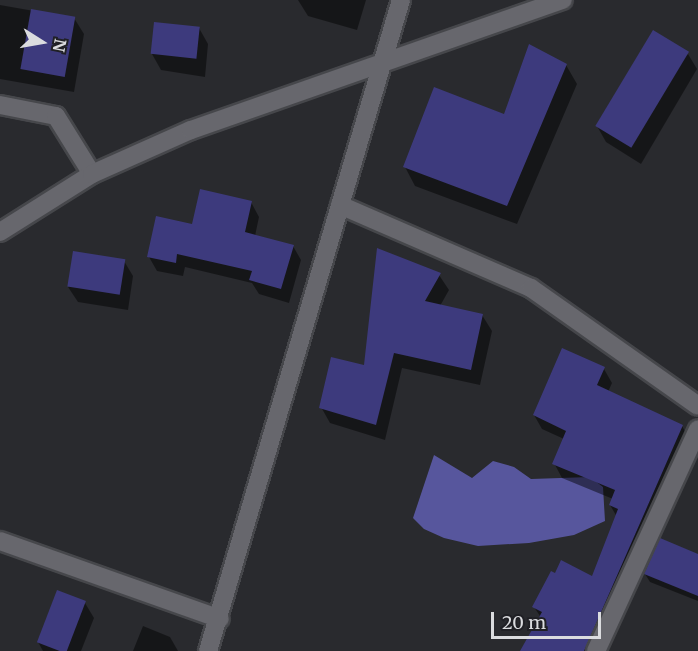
<!DOCTYPE html>
<style>
body{margin:0}
#map{position:relative;width:698px;height:651px;overflow:hidden;background:#292a2e;font-family:Merriweather,serif}
div>[style]{position:absolute}
.forest>*{inset:0;background:#57569d}
.shadow>*{inset:0;background:#0007}
.building>*{inset:0;background:#3d3a7d;transform-origin:0 0}
.roads{filter:drop-shadow(2px 0 #46474b) drop-shadow(-2px 0 #46474b) drop-shadow(0 2px #46474b) drop-shadow(0 -2px #46474b)}
.minor>*{height:18px;margin:-9px;padding:0 9px;transform-origin:9px;border-radius:9px;background:#67676d}
span{translate:-50% -50%;white-space:nowrap;text-align:center;line-height:1.15;-webkit-text-stroke:4.5px #202025;paint-order:stroke}
.north{position:absolute;left:12px;top:12px;width:60px;height:60px;-webkit-text-stroke:4px #202025;paint-order:stroke;rotate:101deg;font-size:16px;font-weight:700;line-height:24px;text-align:center;color:#dbdcdf}
.north::after{content:'';display:block;margin:auto;width:21px;height:27px;background:#dbdcdf;clip-path:polygon(50% 0,100% 100%,50% 72%,0 100%)}
.scale{position:absolute;left:491px;top:612px;width:110px;height:27px;box-sizing:border-box;border:3px solid #dbdcdf;border-top:0;padding-left:8px;font-size:18px;line-height:21px;white-space:nowrap;color:#dbdcdf;-webkit-text-stroke:4px #202025;paint-order:stroke}
</style>
<div id="map">
<div class="forest">
<div style="clip-path:polygon(434px 455px,472px 478px,493px 461px,514px 467px,531px 479px,590px 477px,603px 487px,605px 521px,574px 535px,529px 543px,478px 546px,444px 538px,424px 529px,413px 518px)"></div>
</div>
<div class="shadow">
<div style="clip-path:polygon(298px 0,366px 0,357px 30px,308px 16px)"></div>
<div style="clip-path:polygon(0 5px,74px 18px,84px 34px,74px 92px,0 79px)"></div>
<div style="clip-path:polygon(199px 28px,208px 44px,205px 77px,161px 70px,152px 54px)"></div>
<div style="clip-path:polygon(688px 54px,697px 69px,641px 164px,606px 142px,597px 126px)"></div>
<div style="clip-path:polygon(566px 65px,577px 84px,517px 224px,415px 186px,405px 167px,505px 116px)"></div>
<div style="clip-path:polygon(251px 202px,259px 217px,255px 236px,293px 246px,301px 260px,289px 303px,259px 294px,252px 283px,185px 267px,183px 276px,157px 271px,149px 257px,193px 225px)"></div>
<div style="clip-path:polygon(124px 261px,133px 276px,128px 310px,78px 302px,68px 287px)"></div>
<div style="clip-path:polygon(439px 275px,449px 290px,440px 306px,482px 315px,492px 331px,480px 385px,402px 368px,385px 440px,330px 423px,321px 407px,366px 367px)"></div>
<div style="clip-path:polygon(604px 369px,612px 383px,608px 392px,682px 426px,690px 440px,598px 651px,521px 651px,540px 616px,534px 607px,593px 578px,617px 517px,610px 505px,613px 499px,562px 478px,554px 463px,564px 439px,542px 429px,534px 415px)"></div>
<div style="clip-path:polygon(698px 556px,698px 601px,650px 582px,645px 574px)"></div>
<div style="clip-path:polygon(85px 603px,94px 618px,81px 651px,43px 651px,38px 642px)"></div>
<div style="clip-path:polygon(143px 626px,170px 637px,178px 651px,133px 651px)"></div>
</div>
<div class="building">
<div style="left:31px;top:9px;width:45px;height:61px;rotate:10deg"></div>
<div style="left:154px;top:22px;width:46px;height:32px;rotate:6deg"></div>
<div style="left:653px;top:30px;width:42px;height:112px;rotate:31deg"></div>
<div style="clip-path:polygon(529px 44px,567px 64px,507px 206px,403px 167px,434px 87px,504px 114px)"></div>
<div style="clip-path:polygon(200px 189px,252px 201px,245px 232px,294px 245px,281px 289px,249px 280px,252px 271px,177px 254px,176px 263px,147px 257px,156px 216px,192px 224px)"></div>
<div style="clip-path:polygon(377px 248px,441px 273px,425px 301px,483px 314px,471px 370px,394px 353px,376px 425px,319px 408px,331px 357px,364px 365px)"></div>
<div style="left:73px;top:251px;width:53px;height:36px;rotate:9deg"></div>
<div style="clip-path:polygon(562px 348px,605px 367px,597px 385px,683px 425px,584px 651px,520px 651px,542px 612px,532px 607px,551px 571px,555px 573px,561px 560px,592px 576px,618px 509px,609px 505px,615px 490px,552px 464px,566px 431px,533px 415px)"></div>
<div style="clip-path:polygon(660px 538px,698px 554px,698px 596px,644px 574px)"></div>
<div style="left:57px;top:590px;width:31px;height:56px;rotate:21deg"></div>
</div>
<div class="roads">
<div class="minor">
<div style="left:0;top:105px;width:57px;rotate:11.1deg"></div>
<div style="left:56px;top:116px;width:68px;rotate:58.2deg"></div>
<div style="left:340px;top:205px;width:208px;rotate:23.5deg"></div>
<div style="left:531px;top:288px;width:204px;rotate:35.2deg"></div>
<div style="left:0;top:232px;width:109px;rotate:-32.2deg"></div>
<div style="left:92px;top:174px;width:108px;rotate:-24deg"></div>
<div style="left:191px;top:130px;width:394px;rotate:-19.3deg"></div>
<div style="left:0;top:541px;width:233px;rotate:19.5deg"></div>
<div style="left:208px;top:651px;width:679px;rotate:-73.49deg"></div>
<div style="left:596px;top:651px;width:244px;rotate:-65.3deg"></div>
</div>
</div>
<div class="north">N</div>
<div class="scale">20 m</div>
</div>
